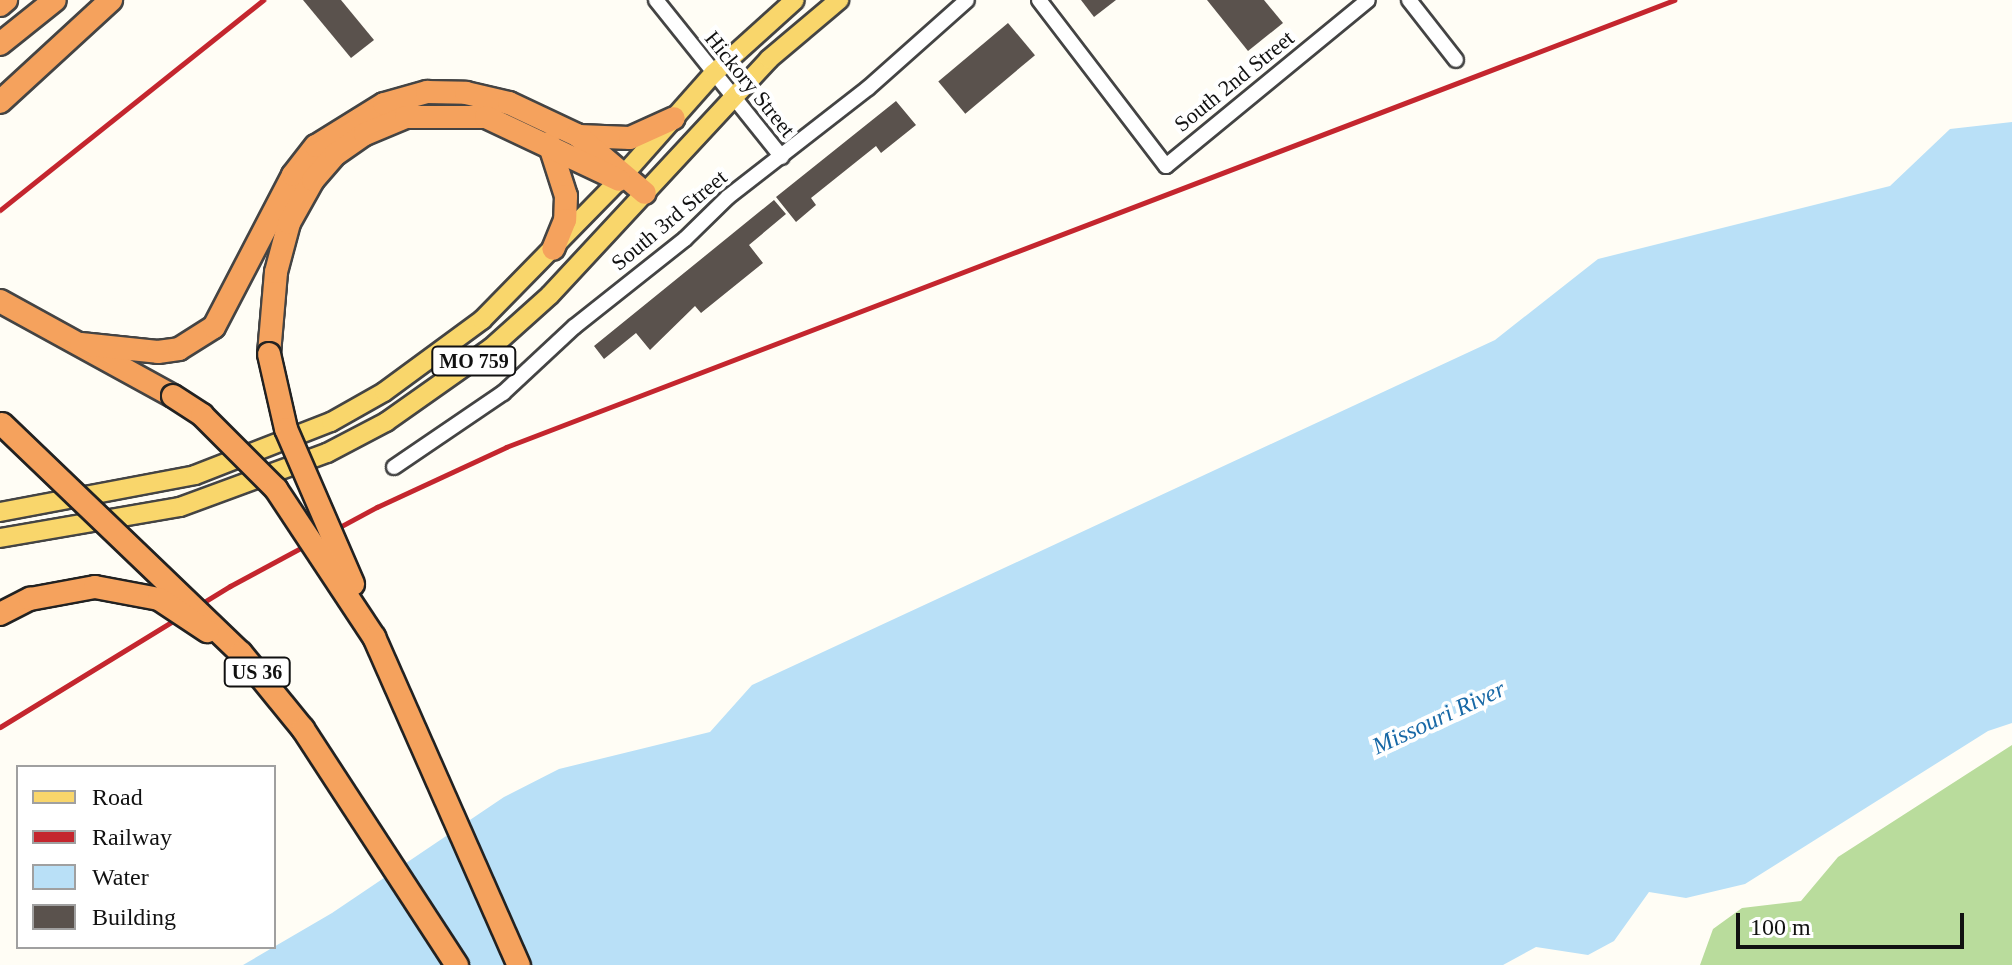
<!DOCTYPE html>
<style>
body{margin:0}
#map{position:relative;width:2012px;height:965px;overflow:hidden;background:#fffdf5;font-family:"Times New Roman",serif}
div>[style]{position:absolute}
.forest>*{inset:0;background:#b9dc9c}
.water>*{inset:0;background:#b9e0f7}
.building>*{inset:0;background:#5a524d;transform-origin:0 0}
.roads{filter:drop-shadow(2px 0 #444) drop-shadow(-2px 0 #444) drop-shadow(0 2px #444) drop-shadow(0 -2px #444)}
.minor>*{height:14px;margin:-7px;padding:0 7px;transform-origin:7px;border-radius:7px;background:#fff}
.major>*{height:18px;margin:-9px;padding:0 9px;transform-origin:9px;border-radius:9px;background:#f9d66b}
.highway>*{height:22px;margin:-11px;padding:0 11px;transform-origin:11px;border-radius:11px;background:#f5a25d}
.rail>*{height:5px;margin:-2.5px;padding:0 2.5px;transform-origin:2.5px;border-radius:2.5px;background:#c4262e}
.bridges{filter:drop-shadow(2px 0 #222) drop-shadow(-2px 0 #222) drop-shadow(0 2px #222) drop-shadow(0 -2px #222)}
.highway-bridge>*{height:22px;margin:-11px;padding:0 11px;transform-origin:11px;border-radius:11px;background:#f5a25d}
span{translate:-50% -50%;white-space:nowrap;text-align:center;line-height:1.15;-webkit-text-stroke:8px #fff;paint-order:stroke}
.shield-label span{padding:2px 6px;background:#fff;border:2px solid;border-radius:6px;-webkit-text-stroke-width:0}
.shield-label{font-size:20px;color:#111;font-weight:700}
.street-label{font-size:22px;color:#111}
.water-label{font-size:24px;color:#1768a6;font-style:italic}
.legend{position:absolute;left:16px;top:765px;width:260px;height:184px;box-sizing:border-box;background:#fff;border:2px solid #a0a0a0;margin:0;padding:10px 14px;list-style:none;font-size:24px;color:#111}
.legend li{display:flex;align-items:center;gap:16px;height:40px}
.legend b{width:40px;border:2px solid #a0a0a0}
.scale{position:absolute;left:1736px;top:913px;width:228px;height:36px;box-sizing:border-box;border:4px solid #111;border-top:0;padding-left:10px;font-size:24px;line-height:28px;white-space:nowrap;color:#111;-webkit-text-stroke:6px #fff;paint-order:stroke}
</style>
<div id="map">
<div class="forest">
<div style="clip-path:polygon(2012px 745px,2012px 965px,1700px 965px,1713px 929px,1742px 908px,1801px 901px,1838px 857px)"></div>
</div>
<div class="water">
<div style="clip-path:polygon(2012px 122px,2012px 723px,1988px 731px,1745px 884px,1686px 898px,1649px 892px,1614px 941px,1588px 955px,1536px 947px,1503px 965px,243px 965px,332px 913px,504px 797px,559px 769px,710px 732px,752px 685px,1495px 340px,1598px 259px,1890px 186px,1950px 129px)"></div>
</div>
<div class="building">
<div style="clip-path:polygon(303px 0,341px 0,374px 40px,351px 58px)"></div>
<div style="clip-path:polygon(1081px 0,1116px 0,1094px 17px)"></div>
<div style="clip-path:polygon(1207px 0,1264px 0,1283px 23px,1248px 51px)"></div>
<div style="left:1008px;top:23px;width:42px;height:91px;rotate:50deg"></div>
<div style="clip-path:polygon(896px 101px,916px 125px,881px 153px,876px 146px,811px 198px,816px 205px,796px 222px,776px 197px)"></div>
<div style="clip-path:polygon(774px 200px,786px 214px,749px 245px,763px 263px,701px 313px,695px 306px,650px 350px,636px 333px,604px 359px,594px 346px)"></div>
</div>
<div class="roads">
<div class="minor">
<div style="left:656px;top:0;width:201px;rotate:51.3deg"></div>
<div style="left:1039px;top:0;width:209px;rotate:52.6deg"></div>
<div style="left:1166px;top:166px;width:261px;rotate:-39.4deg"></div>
<div style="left:1409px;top:0;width:76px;rotate:51.9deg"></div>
<div style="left:394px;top:467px;width:132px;rotate:-34.2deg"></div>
<div style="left:503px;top:393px;width:97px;rotate:-42.9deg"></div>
<div style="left:574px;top:327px;width:142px;rotate:-38.4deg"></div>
<div style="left:685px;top:239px;width:60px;rotate:-44.3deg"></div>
<div style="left:728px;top:197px;width:177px;rotate:-37.9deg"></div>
<div style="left:868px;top:88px;width:132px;rotate:-41.6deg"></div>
</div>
<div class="major">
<div style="left:0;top:512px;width:198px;rotate:-10.7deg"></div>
<div style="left:195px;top:475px;width:146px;rotate:-21.3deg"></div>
<div style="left:331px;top:422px;width:61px;rotate:-29.5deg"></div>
<div style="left:384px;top:392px;width:122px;rotate:-36.3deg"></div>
<div style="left:482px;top:320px;width:196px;rotate:-45.6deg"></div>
<div style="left:619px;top:180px;width:142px;rotate:-48.4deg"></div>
<div style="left:713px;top:74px;width:110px;rotate:-42.1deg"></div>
<div style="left:0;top:538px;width:183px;rotate:-9.8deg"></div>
<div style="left:180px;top:507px;width:157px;rotate:-20.2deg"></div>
<div style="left:327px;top:453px;width:67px;rotate:-27.7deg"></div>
<div style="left:386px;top:422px;width:128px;rotate:-35.2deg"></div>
<div style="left:491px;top:348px;width:79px;rotate:-41.9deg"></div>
<div style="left:550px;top:295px;width:322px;rotate:-47.1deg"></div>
<div style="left:769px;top:59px;width:92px;rotate:-40.1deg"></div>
</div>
<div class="highway">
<div style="left:0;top:5px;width:8px;rotate:-40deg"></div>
<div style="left:0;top:44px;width:70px;rotate:-38.7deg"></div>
<div style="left:0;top:102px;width:151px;rotate:-42.6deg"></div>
<div style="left:579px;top:136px;width:51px;rotate:2.2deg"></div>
<div style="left:630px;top:138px;width:48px;rotate:-24.4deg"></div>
<div style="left:549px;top:143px;width:56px;rotate:72.2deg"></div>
<div style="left:566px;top:196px;width:24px;rotate:92deg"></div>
<div style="left:565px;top:220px;width:31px;rotate:112deg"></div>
<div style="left:0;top:301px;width:197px;rotate:28.8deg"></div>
<div style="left:81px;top:344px;width:77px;rotate:5.9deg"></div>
<div style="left:158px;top:352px;width:21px;rotate:-8deg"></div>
<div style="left:179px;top:349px;width:41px;rotate:-32.2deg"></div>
<div style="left:214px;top:327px;width:171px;rotate:-62.5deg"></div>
<div style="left:293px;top:175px;width:37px;rotate:-52deg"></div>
<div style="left:316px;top:146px;width:80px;rotate:-31.7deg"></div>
<div style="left:384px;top:104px;width:45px;rotate:-15.6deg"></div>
<div style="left:427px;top:92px;width:39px;rotate:1deg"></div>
<div style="left:466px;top:93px;width:44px;rotate:13.1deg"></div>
<div style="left:509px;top:103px;width:75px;rotate:25.2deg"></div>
<div style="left:577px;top:135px;width:89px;rotate:40.5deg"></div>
<div style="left:269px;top:354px;width:82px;rotate:-85.1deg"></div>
<div style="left:276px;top:272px;width:51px;rotate:-75.1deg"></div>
<div style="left:289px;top:223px;width:49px;rotate:-60.8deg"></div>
<div style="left:313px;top:180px;width:35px;rotate:-49deg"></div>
<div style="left:336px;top:154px;width:35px;rotate:-35deg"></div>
<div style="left:365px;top:134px;width:44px;rotate:-22.5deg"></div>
<div style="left:406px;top:117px;width:80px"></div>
<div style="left:486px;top:117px;width:147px;rotate:25.3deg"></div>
</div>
</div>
<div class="rail">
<div style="left:0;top:210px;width:337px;rotate:-38.6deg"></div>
<div style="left:0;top:727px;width:270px;rotate:-31.5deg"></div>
<div style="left:230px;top:586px;width:167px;rotate:-28.3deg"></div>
<div style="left:377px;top:507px;width:142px;rotate:-24.9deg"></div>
<div style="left:506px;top:447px;width:1251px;rotate:-20.94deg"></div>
</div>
<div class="bridges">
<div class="highway-bridge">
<div style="left:269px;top:354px;width:77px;rotate:77.2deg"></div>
<div style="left:286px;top:429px;width:169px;rotate:66.6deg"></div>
<div style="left:173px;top:396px;width:35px;rotate:33deg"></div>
<div style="left:202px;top:415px;width:105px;rotate:45deg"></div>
<div style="left:276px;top:489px;width:178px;rotate:56.5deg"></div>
<div style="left:374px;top:637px;width:359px;rotate:66.2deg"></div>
<div style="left:2px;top:424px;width:331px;rotate:43.8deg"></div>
<div style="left:241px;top:653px;width:98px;rotate:50.8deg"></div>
<div style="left:303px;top:729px;width:282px;rotate:56.9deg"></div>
<div style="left:0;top:614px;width:34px;rotate:-27deg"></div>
<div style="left:30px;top:599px;width:66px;rotate:-10.5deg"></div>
<div style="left:95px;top:587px;width:65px;rotate:10.6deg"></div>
<div style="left:159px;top:599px;width:58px;rotate:33.7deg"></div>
</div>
</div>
<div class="shield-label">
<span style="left:474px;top:361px">MO 759</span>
<span style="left:257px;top:672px">US 36</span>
</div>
<div class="street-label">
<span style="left:1234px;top:81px;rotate:-39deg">South 2nd Street</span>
<span style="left:750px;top:84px;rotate:51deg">Hickory Street</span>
<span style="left:669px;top:220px;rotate:-40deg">South 3rd Street</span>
</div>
<div class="water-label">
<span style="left:1439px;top:718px;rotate:-25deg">Missouri River</span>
</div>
<ul class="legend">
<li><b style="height:10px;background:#f9d66b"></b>Road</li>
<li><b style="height:10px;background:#c4262e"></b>Railway</li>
<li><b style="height:22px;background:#b9e0f7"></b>Water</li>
<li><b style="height:22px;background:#5a524d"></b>Building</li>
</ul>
<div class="scale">100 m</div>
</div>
